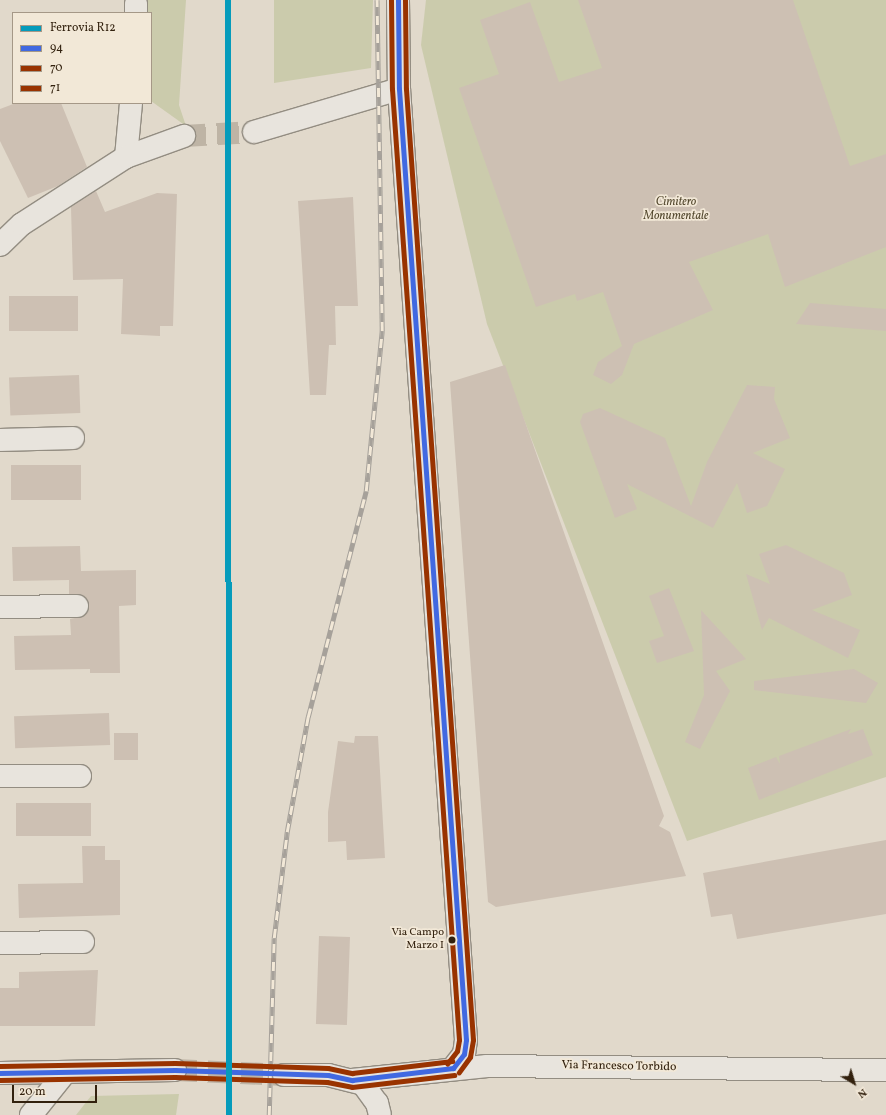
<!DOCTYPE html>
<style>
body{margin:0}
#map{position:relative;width:886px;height:1115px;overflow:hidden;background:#e1d9cb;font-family:Vollkorn,serif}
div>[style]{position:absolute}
.green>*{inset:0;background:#cbcbac}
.building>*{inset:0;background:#cdc0b3;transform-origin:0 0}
.minor-tunnel>*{height:22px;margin-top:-11px;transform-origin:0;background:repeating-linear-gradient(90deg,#beb4a5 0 22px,transparent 0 33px)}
.roads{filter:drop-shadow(1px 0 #938d82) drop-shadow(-1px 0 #938d82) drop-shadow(0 1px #938d82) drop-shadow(0 -1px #938d82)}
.minor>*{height:22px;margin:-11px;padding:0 11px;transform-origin:11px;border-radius:11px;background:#e8e4dd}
.rail>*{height:4.5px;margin-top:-2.25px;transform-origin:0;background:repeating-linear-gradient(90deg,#f2e8d7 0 9px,#a6a19a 0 18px);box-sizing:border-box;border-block:1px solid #a6a19a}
.bus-1>*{height:5px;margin:-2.5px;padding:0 2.5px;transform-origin:2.5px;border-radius:2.5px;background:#4169e1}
.bus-2>*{height:5px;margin:-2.5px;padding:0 2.5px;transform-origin:2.5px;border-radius:2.5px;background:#930}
.bus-3>*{height:5px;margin:-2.5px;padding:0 2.5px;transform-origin:2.5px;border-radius:2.5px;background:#930}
.rail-1>*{height:6px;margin:-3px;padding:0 3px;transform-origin:3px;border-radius:3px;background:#059bbb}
.dots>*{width:11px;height:11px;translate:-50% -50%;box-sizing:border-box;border:2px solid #f2e8d7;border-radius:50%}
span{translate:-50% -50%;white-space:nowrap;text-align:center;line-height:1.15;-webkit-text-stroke:3.5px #f2e8d7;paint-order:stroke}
.bus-label{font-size:11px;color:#32210e}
.right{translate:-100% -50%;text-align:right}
.park-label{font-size:12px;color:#54492f;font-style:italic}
.street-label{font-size:12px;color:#32210e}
.legend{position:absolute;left:12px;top:12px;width:140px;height:92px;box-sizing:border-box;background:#f2e8d7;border:1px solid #a59887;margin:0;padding:5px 7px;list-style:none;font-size:12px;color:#32210e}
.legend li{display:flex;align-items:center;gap:8px;height:20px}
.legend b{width:20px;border:1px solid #a59887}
.north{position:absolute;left:834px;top:1063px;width:40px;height:40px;-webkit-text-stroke:3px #f2e8d7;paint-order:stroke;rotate:142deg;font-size:11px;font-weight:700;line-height:16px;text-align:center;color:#32210e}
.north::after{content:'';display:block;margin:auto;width:14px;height:18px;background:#32210e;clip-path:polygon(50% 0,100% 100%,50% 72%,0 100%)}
.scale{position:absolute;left:12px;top:1085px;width:85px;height:18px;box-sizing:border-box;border:2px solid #32210e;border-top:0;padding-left:5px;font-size:12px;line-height:14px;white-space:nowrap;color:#32210e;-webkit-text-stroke:3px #f2e8d7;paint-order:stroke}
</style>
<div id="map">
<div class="green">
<div style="clip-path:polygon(145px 0,186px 0,179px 105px,186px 126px,151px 101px,151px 13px,144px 13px)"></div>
<div style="clip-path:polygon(274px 0,373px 0,371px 68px,274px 83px)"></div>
<div style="clip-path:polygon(426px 0,886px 0,886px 777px,687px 841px,487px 324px,421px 45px)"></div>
<div style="clip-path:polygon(179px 1094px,176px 1115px,76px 1115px,91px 1096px)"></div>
</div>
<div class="building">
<div style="clip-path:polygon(578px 0,793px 0,850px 166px,886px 154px,886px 247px,785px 287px,768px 234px,689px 262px,713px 310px,634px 344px,622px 375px,611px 384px,593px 375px,598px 362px,622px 346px,603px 292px,577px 301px,575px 294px,536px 307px,459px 88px,499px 74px,480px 20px,530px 2px,559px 82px,602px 68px)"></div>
<div style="clip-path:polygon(16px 103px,61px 103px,87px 167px,58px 186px,28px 198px,0 141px,0 109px)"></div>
<div style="clip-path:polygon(96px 191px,105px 212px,157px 193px,177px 194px,173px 326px,160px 326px,160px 336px,121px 334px,123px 279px,73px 280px,71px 207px)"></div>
<div style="clip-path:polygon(353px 197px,358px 306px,335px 306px,336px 345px,329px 345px,326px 395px,310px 395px,298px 201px)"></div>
<div style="left:78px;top:296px;width:35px;height:69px;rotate:90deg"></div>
<div style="clip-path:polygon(810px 303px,886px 309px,886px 331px,796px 324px)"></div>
<div style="clip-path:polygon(505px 365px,664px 816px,659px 826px,670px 832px,686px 876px,496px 907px,488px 902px,450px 382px)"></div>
<div style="left:79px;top:375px;width:38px;height:70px;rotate:88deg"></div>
<div style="clip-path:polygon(747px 385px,775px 387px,774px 399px,790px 438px,753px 453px,785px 469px,767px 506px,747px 513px,737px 483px,713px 528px,627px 484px,637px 509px,615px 518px,580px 422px,583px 414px,600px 408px,665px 438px,691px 506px,707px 462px)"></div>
<div style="left:81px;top:465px;width:35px;height:70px;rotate:90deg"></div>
<div style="clip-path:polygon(786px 545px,844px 573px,852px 595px,812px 610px,860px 630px,848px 658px,769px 618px,762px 630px,746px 574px,770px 584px,759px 554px)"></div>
<div style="clip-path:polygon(80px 546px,81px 571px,136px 570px,136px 605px,119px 606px,120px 673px,90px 673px,90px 669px,15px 670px,14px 636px,71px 635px,70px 619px,84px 616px,89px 605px,83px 595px,69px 594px,69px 580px,13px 581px,12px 547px)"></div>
<div style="clip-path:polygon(669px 588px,694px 651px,657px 663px,649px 641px,664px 636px,649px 596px)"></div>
<div style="clip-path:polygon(701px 610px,746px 659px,716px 671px,730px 691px,700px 749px,685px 742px,704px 695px)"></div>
<div style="clip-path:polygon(854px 669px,878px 683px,866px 703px,754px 690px,754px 681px)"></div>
<div style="left:109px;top:713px;width:32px;height:95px;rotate:88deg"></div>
<div style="clip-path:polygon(851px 729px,848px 734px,863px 729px,873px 755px,759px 800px,748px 768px,776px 757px,780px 764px,779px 756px)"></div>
<div style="left:114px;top:733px;width:24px;height:27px"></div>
<div style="clip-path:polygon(355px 736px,378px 736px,385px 858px,347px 860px,346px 841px,328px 842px,328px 812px,338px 741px,354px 743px)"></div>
<div style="left:91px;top:803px;width:33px;height:75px;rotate:90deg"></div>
<div style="clip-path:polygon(886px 840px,886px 914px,737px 939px,732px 914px,711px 917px,703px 873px)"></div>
<div style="clip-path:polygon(82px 846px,105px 846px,105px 860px,120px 860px,120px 915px,19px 918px,18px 884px,83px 883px)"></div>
<div style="left:319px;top:936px;width:31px;height:88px;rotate:2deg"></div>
<div style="clip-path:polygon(98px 970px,95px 1026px,0 1026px,0 988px,19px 988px,19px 972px)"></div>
</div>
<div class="minor-tunnel">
<div style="left:184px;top:136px;width:70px;rotate:-3.3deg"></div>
<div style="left:175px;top:1070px;width:109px;rotate:2.6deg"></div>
</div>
<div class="roads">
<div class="minor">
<div style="left:398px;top:0;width:89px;rotate:89.4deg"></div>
<div style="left:399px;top:89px;width:953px;rotate:85.97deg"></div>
<div style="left:466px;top:1040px;width:14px;rotate:98deg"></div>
<div style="left:464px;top:1054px;width:18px;rotate:128deg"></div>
<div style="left:136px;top:13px;width:9px;rotate:-90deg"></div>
<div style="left:254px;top:132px;width:151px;rotate:-16.5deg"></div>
<div style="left:126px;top:157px;width:54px;rotate:-84.7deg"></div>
<div style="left:0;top:245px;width:30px;rotate:-44deg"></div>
<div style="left:22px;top:224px;width:124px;rotate:-32.8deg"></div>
<div style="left:126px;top:157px;width:62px;rotate:-19.9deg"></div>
<div style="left:0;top:440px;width:73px;rotate:-1.6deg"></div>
<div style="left:0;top:607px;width:77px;rotate:-0.7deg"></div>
<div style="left:0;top:776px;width:80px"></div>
<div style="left:0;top:943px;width:83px;rotate:-0.7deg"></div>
<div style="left:0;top:1073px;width:175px;rotate:-1deg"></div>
<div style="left:284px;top:1075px;width:44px"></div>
<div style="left:328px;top:1075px;width:36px;rotate:14deg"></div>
<div style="left:363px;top:1084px;width:24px;rotate:54deg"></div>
<div style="left:377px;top:1103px;width:12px;rotate:76deg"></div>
<div style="left:352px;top:1080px;width:136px;rotate:-5.9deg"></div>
<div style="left:487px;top:1066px;width:399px;rotate:0.6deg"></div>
<div style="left:31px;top:1115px;width:53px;rotate:-51.2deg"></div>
</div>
</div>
<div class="rail">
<div style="left:269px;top:1115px;width:177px;rotate:-88.4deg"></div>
<div style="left:274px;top:938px;width:107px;rotate:-83deg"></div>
<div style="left:287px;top:832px;width:117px;rotate:-79.7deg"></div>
<div style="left:308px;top:717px;width:233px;rotate:-75.6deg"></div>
<div style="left:366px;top:491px;width:161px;rotate:-84.3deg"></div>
<div style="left:382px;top:331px;width:331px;rotate:-90.9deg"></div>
</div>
<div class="bus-1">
<div style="left:398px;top:0;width:89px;rotate:89.4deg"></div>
<div style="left:399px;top:89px;width:953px;rotate:85.97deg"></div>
<div style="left:466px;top:1040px;width:14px;rotate:98deg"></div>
<div style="left:464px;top:1054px;width:18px;rotate:128deg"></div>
<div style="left:0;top:1073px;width:175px;rotate:-1deg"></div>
<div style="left:175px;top:1070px;width:153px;rotate:1.9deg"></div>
<div style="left:328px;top:1075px;width:25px;rotate:12deg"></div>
<div style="left:352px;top:1080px;width:102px;rotate:-6.8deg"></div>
</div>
<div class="bus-2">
<div style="left:391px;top:0;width:89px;rotate:89.4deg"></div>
<div style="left:392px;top:89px;width:953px;rotate:85.97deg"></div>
<div style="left:459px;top:1040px;width:11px;rotate:100deg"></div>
<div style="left:457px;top:1051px;width:16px;rotate:128deg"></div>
<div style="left:0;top:1080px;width:175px;rotate:-1deg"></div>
<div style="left:175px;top:1077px;width:152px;rotate:1.9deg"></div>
<div style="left:327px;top:1082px;width:25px;rotate:11deg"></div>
<div style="left:352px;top:1087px;width:103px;rotate:-6.7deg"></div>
</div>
<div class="bus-3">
<div style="left:405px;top:0;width:89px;rotate:89.4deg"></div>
<div style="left:406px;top:89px;width:953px;rotate:85.97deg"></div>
<div style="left:473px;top:1040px;width:17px;rotate:100deg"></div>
<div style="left:470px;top:1057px;width:19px;rotate:126deg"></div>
<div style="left:0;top:1066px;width:175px;rotate:-1deg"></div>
<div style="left:175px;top:1063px;width:153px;rotate:1.9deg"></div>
<div style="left:328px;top:1068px;width:25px;rotate:12deg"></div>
<div style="left:352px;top:1073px;width:101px;rotate:-6.8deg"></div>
</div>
<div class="rail-1">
<div style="left:228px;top:0;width:1115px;rotate:89.95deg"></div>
</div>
<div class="dots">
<div style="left:452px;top:940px;background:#32210e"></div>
</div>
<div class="bus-label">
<span class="right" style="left:444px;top:940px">Via Campo<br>Marzo I</span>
</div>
<div class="park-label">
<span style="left:676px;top:210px">Cimitero<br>Monumentale</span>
</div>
<div class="street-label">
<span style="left:619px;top:1067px;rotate:1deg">Via Francesco Torbido</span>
</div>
<ul class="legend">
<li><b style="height:5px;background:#059bbb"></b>Ferrovia R12</li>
<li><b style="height:5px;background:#4169e1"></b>94</li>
<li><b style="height:5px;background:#930"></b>70</li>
<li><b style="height:5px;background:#930"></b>71</li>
</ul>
<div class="north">N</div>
<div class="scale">20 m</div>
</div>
